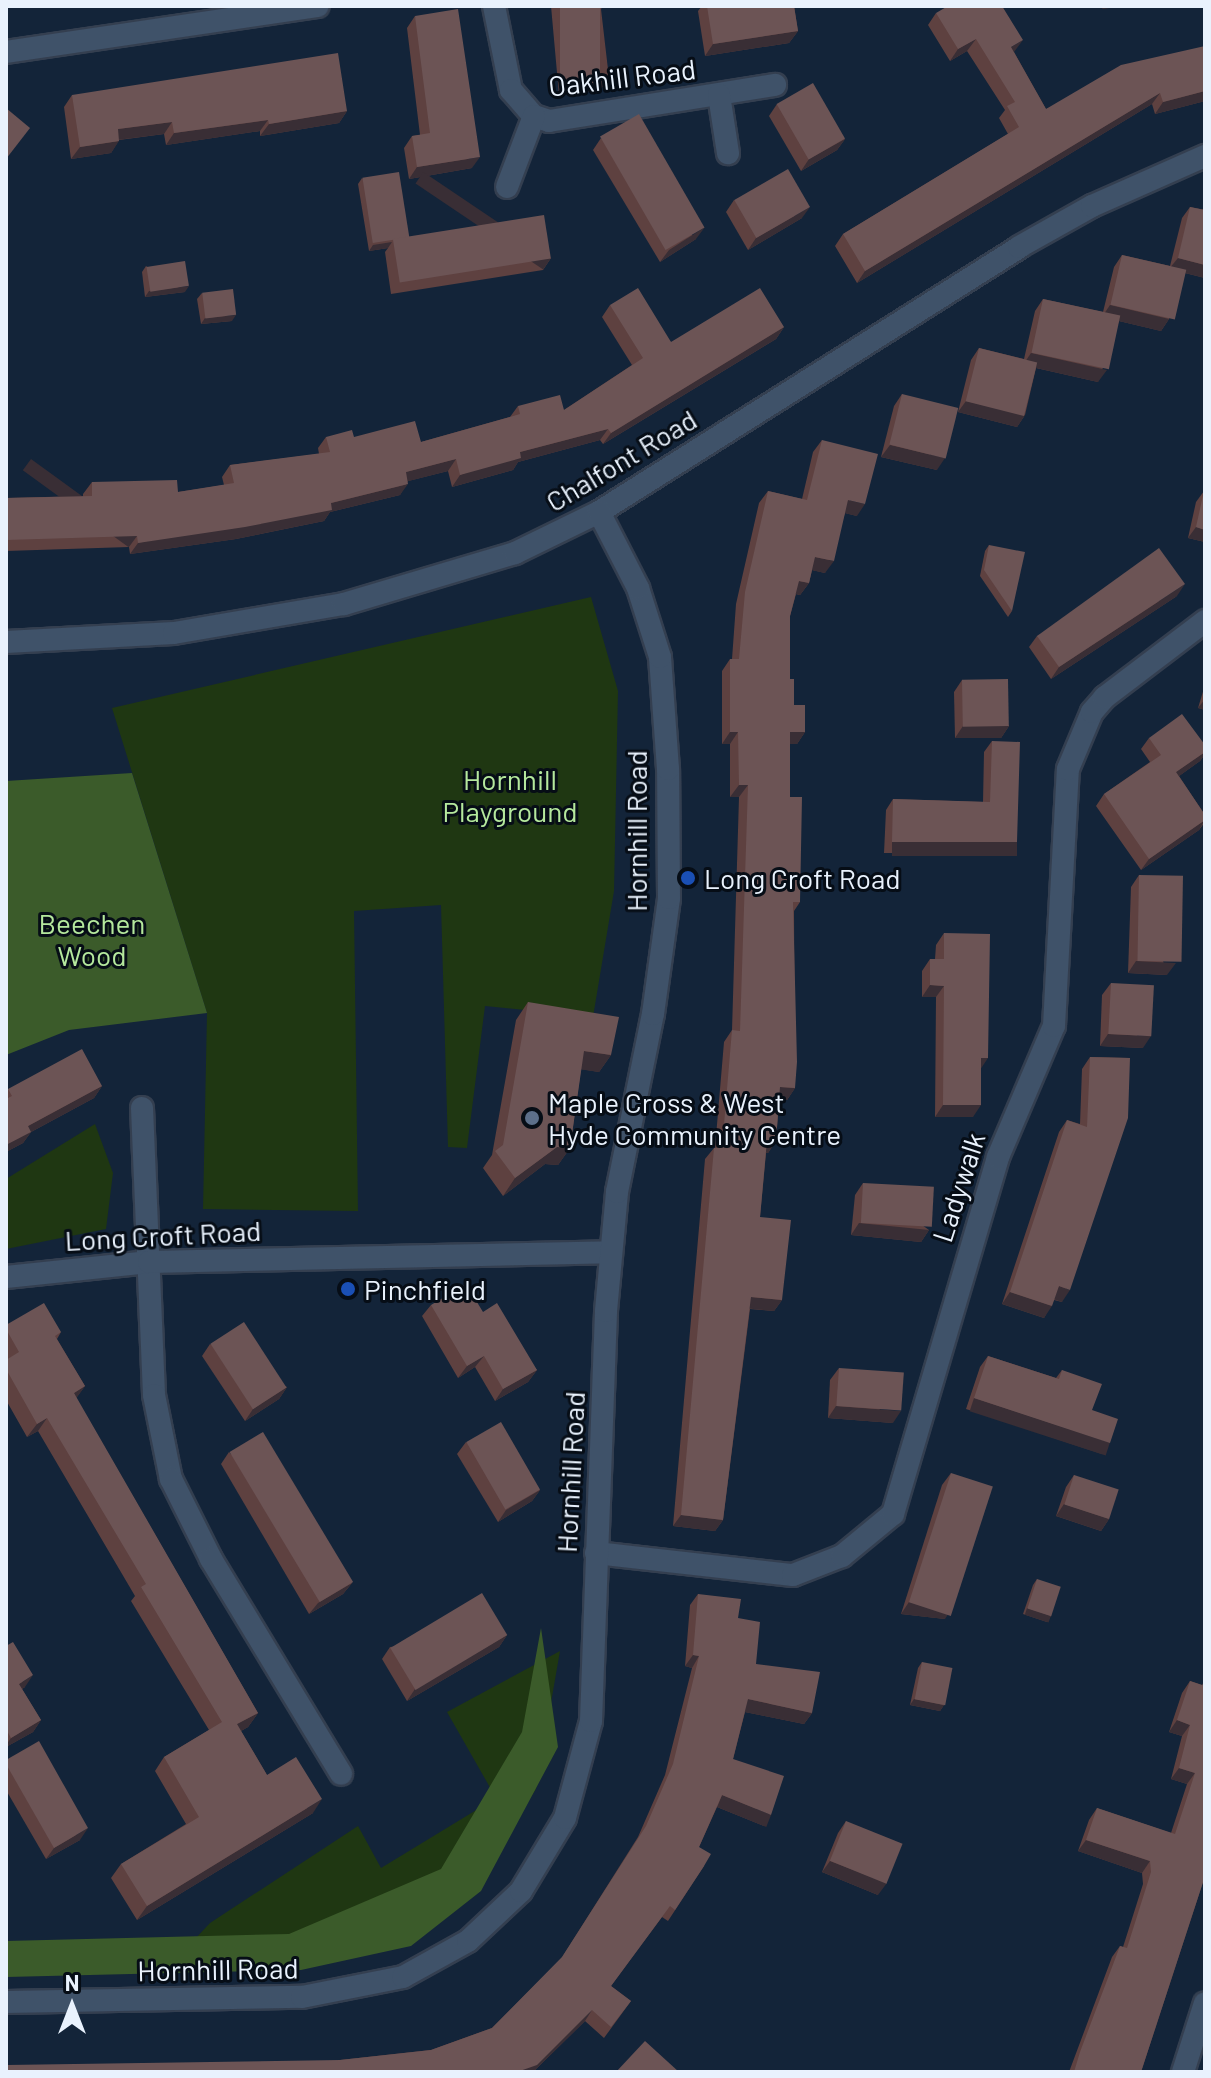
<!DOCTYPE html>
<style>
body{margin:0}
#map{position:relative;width:1211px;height:2078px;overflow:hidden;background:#132439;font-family:Barlow,sans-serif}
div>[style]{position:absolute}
.green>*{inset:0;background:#1f3712}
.forest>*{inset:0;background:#3b5b2a}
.roads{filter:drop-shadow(2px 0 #343f50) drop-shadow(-2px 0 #343f50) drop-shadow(0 2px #343f50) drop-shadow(0 -2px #343f50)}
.minor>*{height:22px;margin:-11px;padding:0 11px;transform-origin:11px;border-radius:11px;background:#3f5269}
.wall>*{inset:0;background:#5e4140}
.shaded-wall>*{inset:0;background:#392e35;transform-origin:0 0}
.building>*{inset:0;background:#6c5455;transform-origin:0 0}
.dots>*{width:22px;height:22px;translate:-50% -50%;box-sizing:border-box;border:4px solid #060d16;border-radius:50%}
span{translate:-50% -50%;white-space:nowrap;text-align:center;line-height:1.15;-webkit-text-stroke:6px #060d16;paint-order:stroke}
.street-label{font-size:28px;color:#e9f2fd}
.park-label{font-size:28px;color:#b5e99d}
.poi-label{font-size:28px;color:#e9f2fd}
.left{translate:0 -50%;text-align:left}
.frame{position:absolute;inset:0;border:8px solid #e9f2fd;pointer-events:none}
.north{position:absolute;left:32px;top:1966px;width:80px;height:80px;-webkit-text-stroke:6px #060d16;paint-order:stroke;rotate:0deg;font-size:22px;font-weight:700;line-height:32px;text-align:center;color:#e9f2fd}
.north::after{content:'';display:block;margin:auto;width:28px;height:36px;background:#e9f2fd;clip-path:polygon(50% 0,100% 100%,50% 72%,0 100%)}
</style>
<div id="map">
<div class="green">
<div style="clip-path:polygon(591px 597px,618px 691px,614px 891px,593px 1017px,485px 1006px,467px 1148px,448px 1147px,441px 905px,354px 911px,358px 1211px,203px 1209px,207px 1013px,112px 708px)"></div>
<div style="clip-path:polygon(95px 1124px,113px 1173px,106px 1229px,6px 1249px,6px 1179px)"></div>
<div style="clip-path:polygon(560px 1651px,536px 1789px,490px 1861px,424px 1912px,178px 1957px,210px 1923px,358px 1826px,381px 1868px,496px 1798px,447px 1712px)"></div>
</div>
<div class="forest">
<div style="clip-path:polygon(132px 773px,207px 1013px,69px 1030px,6px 1055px,6px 781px)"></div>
<div style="clip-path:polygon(541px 1628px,558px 1747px,481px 1891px,411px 1946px,301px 1970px,6px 1977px,6px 1941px,289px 1934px,441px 1869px,522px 1732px)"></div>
</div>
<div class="roads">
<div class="minor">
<div style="left:494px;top:6px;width:86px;rotate:78.6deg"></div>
<div style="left:511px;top:90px;width:35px;rotate:49deg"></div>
<div style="left:534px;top:116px;width:16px;rotate:18deg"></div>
<div style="left:549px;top:121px;width:229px;rotate:-9.1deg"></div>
<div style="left:6px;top:52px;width:315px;rotate:-8.4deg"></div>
<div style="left:719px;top:95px;width:59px;rotate:81.2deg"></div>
<div style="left:507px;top:187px;width:76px;rotate:-69.2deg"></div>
<div style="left:6px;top:642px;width:168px;rotate:-3.1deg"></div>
<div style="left:174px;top:633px;width:172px;rotate:-9.7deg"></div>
<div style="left:344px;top:604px;width:178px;rotate:-16.6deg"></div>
<div style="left:515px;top:553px;width:93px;rotate:-26deg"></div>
<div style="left:599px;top:512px;width:497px;rotate:-32.2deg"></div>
<div style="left:1019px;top:247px;width:84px;rotate:-29.3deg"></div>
<div style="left:1092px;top:206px;width:124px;rotate:-23.9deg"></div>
<div style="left:142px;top:1108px;width:287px;rotate:87.6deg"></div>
<div style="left:154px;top:1395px;width:86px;rotate:78.6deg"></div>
<div style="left:171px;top:1479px;width:89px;rotate:63.4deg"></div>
<div style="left:211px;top:1559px;width:251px;rotate:58.8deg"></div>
<div style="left:6px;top:1277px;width:144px;rotate:-6deg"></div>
<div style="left:149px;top:1262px;width:462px;rotate:-1.2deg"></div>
<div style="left:596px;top:1553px;width:198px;rotate:6.4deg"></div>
<div style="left:793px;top:1575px;width:53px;rotate:-21.2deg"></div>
<div style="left:842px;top:1556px;width:66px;rotate:-39.5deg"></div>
<div style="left:893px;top:1514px;width:372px;rotate:-73.6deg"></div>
<div style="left:998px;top:1157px;width:142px;rotate:-66.9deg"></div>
<div style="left:1054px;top:1026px;width:257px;rotate:-86.9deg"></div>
<div style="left:1068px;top:769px;width:62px;rotate:-67.2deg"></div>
<div style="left:1092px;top:712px;width:20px;rotate:-49deg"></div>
<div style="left:1105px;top:697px;width:126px;rotate:-37.2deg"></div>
<div style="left:6px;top:2002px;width:296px;rotate:-1deg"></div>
<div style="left:302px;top:1997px;width:103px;rotate:-11.2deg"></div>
<div style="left:403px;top:1977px;width:74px;rotate:-29deg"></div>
<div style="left:468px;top:1941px;width:73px;rotate:-43.3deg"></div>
<div style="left:521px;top:1891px;width:85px;rotate:-58.9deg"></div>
<div style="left:565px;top:1818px;width:100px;rotate:-75deg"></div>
<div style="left:591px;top:1721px;width:410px;rotate:-87.9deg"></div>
<div style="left:606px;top:1311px;width:120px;rotate:-84.7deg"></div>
<div style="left:617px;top:1192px;width:182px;rotate:-78.6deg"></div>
<div style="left:653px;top:1014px;width:117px;rotate:-82.1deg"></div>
<div style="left:669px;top:898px;width:129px;rotate:-90.4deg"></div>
<div style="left:668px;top:769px;width:112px;rotate:-94.1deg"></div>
<div style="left:660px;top:657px;width:72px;rotate:-107.7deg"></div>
<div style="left:638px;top:588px;width:85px;rotate:-117.2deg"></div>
<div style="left:1183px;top:2072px;width:72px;rotate:-72.3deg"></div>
</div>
</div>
<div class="wall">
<div style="clip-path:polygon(551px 6px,603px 6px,601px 9px,609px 78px,600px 90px,559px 95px)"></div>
<div style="clip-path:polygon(702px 6px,794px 6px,798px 31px,789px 43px,705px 56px,698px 11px)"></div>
<div style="clip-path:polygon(936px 13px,1014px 52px,1046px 109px,1205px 46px,1205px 101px,1155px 114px,1152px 104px,857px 283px,835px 246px,843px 234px,1008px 134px,999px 118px,1005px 110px,967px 51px,950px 61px,928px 25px)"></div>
<div style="clip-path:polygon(415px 16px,472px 168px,409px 179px,404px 148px,412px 136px,420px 135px,407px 28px)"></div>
<div style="clip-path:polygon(72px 95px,347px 111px,339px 123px,260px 136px,260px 131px,166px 145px,164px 134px,119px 140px,111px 153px,71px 159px,64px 107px)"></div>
<div style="clip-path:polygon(777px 104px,845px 139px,837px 150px,801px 171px,769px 116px)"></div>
<div style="clip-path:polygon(601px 138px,696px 239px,660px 262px,593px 150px)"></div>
<div style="clip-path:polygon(362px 178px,409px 237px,551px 258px,543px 270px,391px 294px,385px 252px,388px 248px,369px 251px,358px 184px)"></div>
<div style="clip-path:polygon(734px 200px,802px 218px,748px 250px,726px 212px)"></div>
<div style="clip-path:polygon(1190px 207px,1205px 210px,1205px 278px,1185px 273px,1169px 319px,1161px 331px,1119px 321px,1098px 382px,1036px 368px,1025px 415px,1017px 427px,958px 412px,971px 360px,979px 348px,1024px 359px,1035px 311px,1043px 299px,1103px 312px,1114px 267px,1122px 255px,1170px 266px,1182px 218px)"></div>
<div style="clip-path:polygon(146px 266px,185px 292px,145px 297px,142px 272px)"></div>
<div style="clip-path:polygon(202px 293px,232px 321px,201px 324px,197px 299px)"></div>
<div style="clip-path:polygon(610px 305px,671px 342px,784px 327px,776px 339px,603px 444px,600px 440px,518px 462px,513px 470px,452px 487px,448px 471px,408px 481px,400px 495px,330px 512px,324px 521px,236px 539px,130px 554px,129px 547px,6px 551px,6px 498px,83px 496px,83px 494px,92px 482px,178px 492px,224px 485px,222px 477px,230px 465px,319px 454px,318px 448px,326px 437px,421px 442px,510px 417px,518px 406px,564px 410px,632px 365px,602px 317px)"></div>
<div style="clip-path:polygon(902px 394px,937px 470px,881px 457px,894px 406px)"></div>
<div style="clip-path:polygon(822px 440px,857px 516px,845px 513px,825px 573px,812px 570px,809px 583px,800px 595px,796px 594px,790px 616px,790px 679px,794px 705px,805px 732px,797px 744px,790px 744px,790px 797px,800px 902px,794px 911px,795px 1088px,787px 1100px,779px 1100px,776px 1141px,768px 1153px,766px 1153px,760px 1217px,782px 1300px,774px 1311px,750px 1309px,723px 1520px,715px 1531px,673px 1526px,705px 1159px,714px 1148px,715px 1148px,724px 1042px,732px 1030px,739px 797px,730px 797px,730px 744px,722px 744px,722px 671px,730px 659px,732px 659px,736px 604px,759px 503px,768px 491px,802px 499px,813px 452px)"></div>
<div style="clip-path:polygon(1204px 491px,1205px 542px,1188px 538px,1196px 502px)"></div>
<div style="clip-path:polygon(989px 545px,1012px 611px,1008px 617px,980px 576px,985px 551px)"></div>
<div style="clip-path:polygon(1177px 596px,1051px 679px,1029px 647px,1037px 636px)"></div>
<div style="clip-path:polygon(962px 680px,1009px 726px,1001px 738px,955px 738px,954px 692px)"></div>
<div style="clip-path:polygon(1205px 685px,1205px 710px,1198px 708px)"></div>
<div style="clip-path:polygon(1149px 738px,1205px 745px,1205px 754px,1200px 761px,1179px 776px,1205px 815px,1205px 822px,1199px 830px,1141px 870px,1096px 806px,1104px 794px,1150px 762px,1141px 749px)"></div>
<div style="clip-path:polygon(992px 741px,1010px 853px,884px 853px,886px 810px,893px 799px,983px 802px,984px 752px)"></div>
<div style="clip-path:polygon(1139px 875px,1167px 975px,1128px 973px,1131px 887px)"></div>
<div style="clip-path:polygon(944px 933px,981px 1069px,973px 1117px,935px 1117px,936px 997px,922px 997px,922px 971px,930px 959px,935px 959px,936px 945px)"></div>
<div style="clip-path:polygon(1111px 983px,1143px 1048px,1100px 1046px,1102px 995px)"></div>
<div style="clip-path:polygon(528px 1002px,611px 1055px,599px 1072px,581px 1069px,570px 1148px,558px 1165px,545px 1164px,503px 1196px,483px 1168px,492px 1155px,516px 1020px)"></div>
<div style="clip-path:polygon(1090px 1057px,1130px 1058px,1062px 1302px,1054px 1300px,1044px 1318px,1002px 1304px,1059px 1132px,1067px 1120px,1080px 1124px,1082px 1069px)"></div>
<div style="clip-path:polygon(102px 1086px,94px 1098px,31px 1132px,23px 1143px,6px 1152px,6px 1092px,8px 1089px)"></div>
<div style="clip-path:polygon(863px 1183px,929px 1230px,921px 1242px,851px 1235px,855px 1195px)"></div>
<div style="clip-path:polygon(431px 1305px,483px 1312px,537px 1370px,528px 1382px,495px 1401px,475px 1367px,458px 1378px,422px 1316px)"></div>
<div style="clip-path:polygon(6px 1325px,61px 1332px,57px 1339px,85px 1386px,76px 1398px,258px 1713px,248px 1727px,241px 1731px,267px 1775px,313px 1813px,137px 1920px,111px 1878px,121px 1864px,186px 1824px,155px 1771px,164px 1757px,209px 1730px,131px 1601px,135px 1596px,38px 1431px,27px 1437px,6px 1400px)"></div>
<div style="clip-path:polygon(210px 1344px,287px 1387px,279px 1399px,245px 1421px,202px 1356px)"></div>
<div style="clip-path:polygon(988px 1356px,1056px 1378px,1062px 1370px,1092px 1410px,1102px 1454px,966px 1409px,980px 1367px)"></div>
<div style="clip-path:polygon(839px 1368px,893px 1423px,828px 1418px,830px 1380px)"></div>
<div style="clip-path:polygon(466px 1442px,540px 1490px,532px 1501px,498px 1522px,457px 1454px)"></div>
<div style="clip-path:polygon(229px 1452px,352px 1583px,343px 1594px,309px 1614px,221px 1464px)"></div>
<div style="clip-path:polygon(951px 1473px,945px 1619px,901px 1614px,942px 1485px)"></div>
<div style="clip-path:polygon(1074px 1475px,1109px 1519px,1101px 1531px,1056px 1516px,1066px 1487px)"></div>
<div style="clip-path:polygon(1037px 1579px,1051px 1616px,1047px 1622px,1023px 1614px,1033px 1585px)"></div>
<div style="clip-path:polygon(698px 1594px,738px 1618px,756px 1664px,812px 1713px,804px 1724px,745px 1712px,733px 1759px,764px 1826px,717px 1807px,699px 1847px,704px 1866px,668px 1921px,662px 1917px,611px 1986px,631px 2001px,604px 2038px,585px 2021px,533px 2072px,340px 2060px,431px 2050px,492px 2028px,561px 1959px,638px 1837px,665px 1775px,692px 1668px,685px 1666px,690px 1605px)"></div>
<div style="clip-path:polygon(507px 1635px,499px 1647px,407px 1701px,382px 1659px,390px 1647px)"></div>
<div style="clip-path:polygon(6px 1646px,25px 1687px,22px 1689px,41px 1720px,33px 1732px,6px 1747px)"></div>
<div style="clip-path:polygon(922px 1662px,944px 1705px,940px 1711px,910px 1705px,918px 1668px)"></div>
<div style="clip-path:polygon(1205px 1680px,1205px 1876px,1141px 2072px,1069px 2072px,1112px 1957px,1120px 1946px,1123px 1947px,1143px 1884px,1142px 1873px,1078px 1851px,1089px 1820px,1097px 1808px,1171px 1833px,1187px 1784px,1171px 1779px,1182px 1736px,1169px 1732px,1182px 1693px,1190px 1681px,1202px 1685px)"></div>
<div style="clip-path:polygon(6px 1760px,80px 1840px,46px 1859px,6px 1790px)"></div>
<div style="clip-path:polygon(846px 1821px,878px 1895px,822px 1872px,838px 1833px)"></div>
</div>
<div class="shaded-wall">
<div style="clip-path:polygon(1104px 6px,1124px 6px,1102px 9px)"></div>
<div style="clip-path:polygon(798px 31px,789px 43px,705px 56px,713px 44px)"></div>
<div style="clip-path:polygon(976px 39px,967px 51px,950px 61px,958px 49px)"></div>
<div style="clip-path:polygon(1023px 40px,1014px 52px,1003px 59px,1011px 47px)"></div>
<div style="clip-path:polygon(609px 78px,600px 90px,559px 95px,567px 83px)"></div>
<div style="clip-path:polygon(1205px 91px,1205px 101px,1155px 114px,1163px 102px)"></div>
<div style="clip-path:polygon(1160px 93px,1152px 104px,857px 283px,865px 271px)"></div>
<div style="clip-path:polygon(347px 111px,339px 123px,260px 136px,269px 124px)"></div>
<div style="clip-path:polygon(268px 120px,260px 131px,166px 145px,174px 133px)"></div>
<div style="clip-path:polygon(172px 122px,164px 134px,109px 141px,118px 129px)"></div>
<div style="clip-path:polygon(845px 139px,837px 150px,801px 171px,809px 159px)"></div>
<div style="clip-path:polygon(119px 141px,111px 153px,71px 159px,80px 147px)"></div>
<div style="clip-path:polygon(480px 157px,472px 168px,409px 179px,417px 167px)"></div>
<div style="clip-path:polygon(810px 207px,802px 218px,748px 250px,756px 238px)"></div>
<div style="clip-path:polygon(705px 227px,696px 239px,660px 262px,669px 250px)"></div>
<div style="clip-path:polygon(392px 242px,388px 248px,369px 251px,373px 245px)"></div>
<div style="left:551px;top:258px;width:14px;height:154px;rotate:124deg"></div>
<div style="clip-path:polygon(1178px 258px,1205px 265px,1205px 278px,1169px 269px)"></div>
<div style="clip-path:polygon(189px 286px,185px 292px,145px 297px,149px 291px)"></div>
<div style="clip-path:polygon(1110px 305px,1169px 319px,1161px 331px,1102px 317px)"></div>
<div style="clip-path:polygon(236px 315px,232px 321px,201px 324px,205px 318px)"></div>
<div style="clip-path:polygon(784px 327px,776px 339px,603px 444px,611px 433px)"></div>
<div style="clip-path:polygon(1031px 353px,1107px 370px,1098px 382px,1023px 365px)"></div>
<div style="clip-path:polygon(966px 401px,1025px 415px,1017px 427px,958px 412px)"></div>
<div style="clip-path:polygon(608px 429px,600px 440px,518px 462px,513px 470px,452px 487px,460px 475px,520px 452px)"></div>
<div style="clip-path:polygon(890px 445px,945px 458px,937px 470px,881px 457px)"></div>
<div style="clip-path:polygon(456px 459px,448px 471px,397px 484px,406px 472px)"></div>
<div style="clip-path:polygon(408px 484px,400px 495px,330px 512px,324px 521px,236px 539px,130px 554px,138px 543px,331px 503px)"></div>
<div style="clip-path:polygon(848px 500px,865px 504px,857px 516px,840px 512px)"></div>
<div style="clip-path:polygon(1196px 527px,1205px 530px,1205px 542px,1188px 538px)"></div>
<div style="left:137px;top:536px;width:14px;height:131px;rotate:126deg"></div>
<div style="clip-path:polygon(815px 557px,834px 561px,825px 573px,807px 569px)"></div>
<div style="clip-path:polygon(799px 581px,809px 583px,800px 595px,790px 593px)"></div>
<div style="clip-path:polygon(1185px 584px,1177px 596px,1051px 679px,1059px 667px)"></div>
<div style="clip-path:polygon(1205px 699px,1205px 710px,1198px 708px)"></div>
<div style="clip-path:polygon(963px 726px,1009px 726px,1001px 738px,955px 738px)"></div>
<div style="clip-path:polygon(730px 732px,738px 732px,730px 744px,722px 744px)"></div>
<div style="clip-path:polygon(790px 732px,805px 732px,797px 744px,782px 744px)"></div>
<div style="clip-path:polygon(1205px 752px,1205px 754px,1200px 761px,1168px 784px,1176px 772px)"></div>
<div style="clip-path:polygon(739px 785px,748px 785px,739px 797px,730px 797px)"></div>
<div style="clip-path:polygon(1205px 820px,1199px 830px,1141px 870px,1149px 859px)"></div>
<div style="left:892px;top:842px;width:125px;height:14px"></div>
<div style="clip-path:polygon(1136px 961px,1176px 963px,1167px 975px,1128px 973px)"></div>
<div style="clip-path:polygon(930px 985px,944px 986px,936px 997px,922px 997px)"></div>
<div style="clip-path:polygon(1108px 1034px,1151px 1036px,1143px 1048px,1100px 1046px)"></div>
<div style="clip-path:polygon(584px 1051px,611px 1055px,599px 1072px,571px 1068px)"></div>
<div style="clip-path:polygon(981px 1058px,988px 1058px,980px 1070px)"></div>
<div style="clip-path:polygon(102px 1086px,94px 1098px,31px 1132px,23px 1143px,6px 1152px,6px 1145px,28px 1126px)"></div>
<div style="clip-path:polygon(780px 1087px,795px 1088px,787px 1100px,772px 1099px)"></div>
<div style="clip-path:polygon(943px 1105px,981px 1105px,973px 1117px,935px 1117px)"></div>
<div style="clip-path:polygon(767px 1140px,776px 1141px,768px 1153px,759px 1152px)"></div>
<div style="clip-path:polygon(557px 1147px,570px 1148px,558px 1165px,545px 1164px,503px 1196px,515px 1178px)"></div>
<div style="clip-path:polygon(859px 1223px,929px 1230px,921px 1242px,851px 1235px)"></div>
<div style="clip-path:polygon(1059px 1286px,1070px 1290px,1062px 1302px,1050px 1298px)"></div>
<div style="clip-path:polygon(1010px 1292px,1052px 1306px,1044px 1318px,1002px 1304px)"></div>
<div style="clip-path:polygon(751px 1297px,782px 1300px,774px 1311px,743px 1308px)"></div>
<div style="clip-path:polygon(484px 1356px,475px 1367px,458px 1378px,467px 1366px)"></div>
<div style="clip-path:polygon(537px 1370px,528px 1382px,495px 1401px,503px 1389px)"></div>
<div style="clip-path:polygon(85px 1386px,75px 1400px,74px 1393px)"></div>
<div style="clip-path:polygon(287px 1387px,279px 1399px,245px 1421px,253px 1409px)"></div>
<div style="left:974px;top:1398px;width:143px;height:14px;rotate:18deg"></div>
<div style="clip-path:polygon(836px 1406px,901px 1411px,893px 1423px,828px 1418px)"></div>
<div style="clip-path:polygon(47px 1418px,38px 1431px,27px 1437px,37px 1424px)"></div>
<div style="clip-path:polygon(540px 1490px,532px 1501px,498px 1522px,506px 1510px)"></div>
<div style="clip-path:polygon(1064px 1504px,1109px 1519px,1101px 1531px,1056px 1516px)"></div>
<div style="clip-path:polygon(681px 1515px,723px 1520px,715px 1531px,673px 1526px)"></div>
<div style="clip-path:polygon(352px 1583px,343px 1594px,309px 1614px,318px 1603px)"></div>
<div style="clip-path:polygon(909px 1602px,953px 1607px,945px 1619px,901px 1614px)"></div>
<div style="left:1027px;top:1608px;width:25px;height:7px;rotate:18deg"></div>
<div style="clip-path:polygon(507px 1635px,499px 1647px,407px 1701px,415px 1689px)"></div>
<div style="clip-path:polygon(693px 1655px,699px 1656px,692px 1668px,685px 1666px)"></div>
<div style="clip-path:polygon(33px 1675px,25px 1687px,11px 1695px,19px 1684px)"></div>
<div style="clip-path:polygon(748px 1699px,812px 1713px,804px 1724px,740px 1711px)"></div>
<div style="clip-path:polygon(914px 1699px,944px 1705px,940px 1711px,910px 1705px)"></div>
<div style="clip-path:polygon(258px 1713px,248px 1727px,228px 1738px,237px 1724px)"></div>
<div style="clip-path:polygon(41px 1720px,33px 1732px,6px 1747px,6px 1745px,11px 1738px)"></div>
<div style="clip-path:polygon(1177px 1720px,1190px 1725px,1182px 1736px,1169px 1732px)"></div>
<div style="clip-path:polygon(1179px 1768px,1195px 1773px,1187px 1784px,1171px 1779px)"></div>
<div style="left:722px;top:1795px;width:53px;height:13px;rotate:22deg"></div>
<div style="clip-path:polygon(322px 1799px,313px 1813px,137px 1920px,147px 1906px)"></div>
<div style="clip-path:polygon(88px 1828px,80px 1840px,46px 1859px,54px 1848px)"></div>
<div style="clip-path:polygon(1086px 1840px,1150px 1861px,1142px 1873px,1078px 1851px)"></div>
<div style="clip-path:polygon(830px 1861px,887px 1883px,878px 1895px,822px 1872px)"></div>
<div style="clip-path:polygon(592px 2010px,585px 2021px,533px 2072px,517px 2072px)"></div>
</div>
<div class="building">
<div style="left:560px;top:6px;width:40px;height:77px"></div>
<div style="clip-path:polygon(707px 6px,794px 6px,798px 31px,713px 44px)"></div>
<div style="clip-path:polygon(948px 6px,1002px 6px,1023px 40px,1011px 47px,1046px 109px,1121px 65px,1205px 46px,1205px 91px,1163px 102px,1160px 93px,865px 271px,843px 234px,1019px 127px,1007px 106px,1015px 102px,976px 39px,958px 49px,936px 13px)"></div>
<div style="clip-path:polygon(458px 9px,480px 157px,417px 167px,412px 136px,430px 133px,415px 16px)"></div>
<div style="clip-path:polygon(338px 53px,347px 111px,269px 124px,268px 120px,174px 133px,172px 122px,118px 129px,119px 141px,80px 147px,72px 95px)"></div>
<div style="left:813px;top:83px;width:64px;height:42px;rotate:60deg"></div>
<div style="clip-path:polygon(6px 108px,30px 128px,6px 159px)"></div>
<div style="left:639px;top:114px;width:131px;height:45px;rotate:60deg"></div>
<div style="left:788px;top:169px;width:44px;height:62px;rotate:60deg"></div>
<div style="left:399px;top:172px;width:66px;height:37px;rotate:81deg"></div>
<div style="clip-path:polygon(1190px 207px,1205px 210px,1205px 265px,1178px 258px)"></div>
<div style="left:544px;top:215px;width:44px;height:153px;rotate:81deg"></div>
<div style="left:1122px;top:255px;width:66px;height:51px;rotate:13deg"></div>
<div style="left:185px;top:261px;width:25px;height:39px;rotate:81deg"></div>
<div style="clip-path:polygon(638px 288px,671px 342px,760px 288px,784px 327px,611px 433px,608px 429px,520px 452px,521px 458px,460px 475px,456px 459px,406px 472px,408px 484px,331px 503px,332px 510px,245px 527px,138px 543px,137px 536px,6px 540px,6px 498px,92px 496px,92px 482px,177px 480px,178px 492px,234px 483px,230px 465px,330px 452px,326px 437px,352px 430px,354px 437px,415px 421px,421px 442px,520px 414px,518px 406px,560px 395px,564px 410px,643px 358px,610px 305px)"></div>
<div style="left:233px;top:289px;width:26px;height:31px;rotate:83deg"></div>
<div style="left:1043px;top:299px;width:79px;height:55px;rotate:12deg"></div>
<div style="left:979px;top:348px;width:60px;height:55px;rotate:14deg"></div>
<div style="left:902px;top:394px;width:58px;height:52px;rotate:14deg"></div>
<div style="clip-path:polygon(822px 440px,878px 454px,865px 504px,848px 500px,834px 561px,815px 557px,809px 583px,799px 581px,790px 616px,790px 679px,794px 679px,794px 705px,805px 705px,805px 732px,790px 732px,790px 797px,802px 797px,800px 902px,793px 902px,797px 1062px,795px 1088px,780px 1087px,776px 1141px,767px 1140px,760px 1217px,791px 1220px,782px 1300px,751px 1297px,723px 1520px,681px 1515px,714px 1148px,722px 1148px,732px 1030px,740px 1031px,748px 785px,739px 785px,738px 732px,730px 732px,730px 659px,739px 659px,745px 592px,768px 491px,807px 500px)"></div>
<div style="clip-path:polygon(1204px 491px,1205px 491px,1205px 530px,1196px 527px)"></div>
<div style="clip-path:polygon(989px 545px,1025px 552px,1012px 611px,984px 570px)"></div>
<div style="clip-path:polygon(1159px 548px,1185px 584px,1059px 667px,1037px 636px)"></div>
<div style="left:1008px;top:679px;width:47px;height:46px;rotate:89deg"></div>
<div style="clip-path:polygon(1182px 714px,1205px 745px,1205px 752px,1176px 772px,1205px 815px,1205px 820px,1149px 859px,1104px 794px,1161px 755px,1149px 738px)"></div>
<div style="clip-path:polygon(992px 741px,1020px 742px,1017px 842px,892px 842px,893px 799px,990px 802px)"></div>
<div style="left:1139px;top:875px;width:44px;height:86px;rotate:1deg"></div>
<div style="clip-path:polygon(944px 933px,990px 934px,988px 1058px,981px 1058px,981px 1105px,943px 1105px,944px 986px,930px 985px,930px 959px,944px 959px)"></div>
<div style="left:1111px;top:983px;width:43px;height:51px;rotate:3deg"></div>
<div style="clip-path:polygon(528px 1002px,619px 1017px,611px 1055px,584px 1051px,570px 1148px,557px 1147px,515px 1178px,495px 1151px,503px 1145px)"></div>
<div style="clip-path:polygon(82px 1049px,102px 1086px,28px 1126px,31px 1132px,6px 1145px,6px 1099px,12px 1096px,8px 1089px)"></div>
<div style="clip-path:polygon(1090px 1057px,1130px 1058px,1128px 1118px,1070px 1290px,1059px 1286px,1052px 1306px,1010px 1292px,1067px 1120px,1087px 1127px)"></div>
<div style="left:863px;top:1183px;width:71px;height:40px;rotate:3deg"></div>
<div style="clip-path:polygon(466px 1284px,483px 1312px,497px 1303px,537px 1370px,503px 1389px,484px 1356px,467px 1366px,431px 1305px)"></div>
<div style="clip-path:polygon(44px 1303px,61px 1332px,55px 1336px,85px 1386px,74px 1393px,258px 1713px,237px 1724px,267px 1775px,296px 1757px,322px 1799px,147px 1906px,121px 1864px,199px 1817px,164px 1757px,222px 1722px,141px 1587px,146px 1584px,47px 1418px,37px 1424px,6px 1369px,6px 1360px,19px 1352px,6px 1329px,6px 1325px)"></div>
<div style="left:244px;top:1322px;width:78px;height:40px;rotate:57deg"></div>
<div style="clip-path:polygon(988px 1356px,1059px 1379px,1062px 1370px,1102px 1384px,1092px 1410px,1118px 1419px,1110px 1443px,974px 1398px)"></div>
<div style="left:839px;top:1368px;width:65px;height:38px;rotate:4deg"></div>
<div style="left:501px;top:1422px;width:78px;height:40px;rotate:60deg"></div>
<div style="left:263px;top:1432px;width:175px;height:39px;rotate:59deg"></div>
<div style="left:951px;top:1473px;width:44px;height:136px;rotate:18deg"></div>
<div style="left:1074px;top:1475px;width:47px;height:31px;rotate:18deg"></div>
<div style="left:1037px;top:1579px;width:25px;height:31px;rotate:18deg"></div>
<div style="left:482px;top:1593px;width:49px;height:107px;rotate:59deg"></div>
<div style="clip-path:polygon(698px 1594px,741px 1599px,738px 1618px,760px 1622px,756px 1664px,820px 1672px,812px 1713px,748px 1699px,733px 1759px,784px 1776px,771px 1815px,722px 1795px,699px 1847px,711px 1854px,704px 1866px,675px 1910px,670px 1906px,611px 1986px,631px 2001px,611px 2027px,592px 2010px,537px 2065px,517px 2072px,6px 2072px,6px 2065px,340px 2060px,431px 2050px,492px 2028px,562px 1957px,646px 1826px,673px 1764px,699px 1656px,693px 1655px)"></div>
<div style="clip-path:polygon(13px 1642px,33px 1675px,19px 1684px,41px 1720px,11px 1738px,6px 1729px,6px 1646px)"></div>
<div style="left:922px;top:1662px;width:31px;height:38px;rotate:11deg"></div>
<div style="clip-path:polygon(1190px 1681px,1205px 1686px,1205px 1876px,1141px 2072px,1074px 2072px,1080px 2052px,1120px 1946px,1127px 1948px,1151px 1872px,1150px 1861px,1086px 1840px,1097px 1808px,1175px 1834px,1195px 1773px,1179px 1768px,1190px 1725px,1177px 1720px)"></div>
<div style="clip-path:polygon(39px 1741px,88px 1828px,54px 1848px,6px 1764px,6px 1760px)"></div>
<div style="left:846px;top:1821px;width:61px;height:43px;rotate:22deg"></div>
<div style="clip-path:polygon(645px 2041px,679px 2072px,616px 2072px)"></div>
</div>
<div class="dots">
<div style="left:688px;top:878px;background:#1a4fb4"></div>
<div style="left:532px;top:1118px;background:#5c6f8a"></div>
<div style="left:348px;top:1289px;background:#1a4fb4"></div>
</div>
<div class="street-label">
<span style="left:622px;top:77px;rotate:-7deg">Oakhill Road</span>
<span style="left:621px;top:460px;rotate:-31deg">Chalfont Road</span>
<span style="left:636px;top:831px;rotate:-90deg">Hornhill Road</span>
<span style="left:958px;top:1187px;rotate:-72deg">Ladywalk</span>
<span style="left:163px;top:1235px;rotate:-3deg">Long Croft Road</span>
<span style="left:570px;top:1472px;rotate:-87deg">Hornhill Road</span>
<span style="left:218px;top:1969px;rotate:-1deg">Hornhill Road</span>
</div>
<div class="park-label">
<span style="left:510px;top:795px">Hornhill<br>Playground</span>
<span style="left:92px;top:939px">Beechen<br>Wood</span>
</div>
<div class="poi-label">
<span class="left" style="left:704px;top:878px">Long Croft Road</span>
<span class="left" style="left:548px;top:1118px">Maple Cross &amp; West<br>Hyde Community Centre</span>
<span class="left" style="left:364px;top:1289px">Pinchfield</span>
</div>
<div class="frame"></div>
<div class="north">N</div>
</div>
